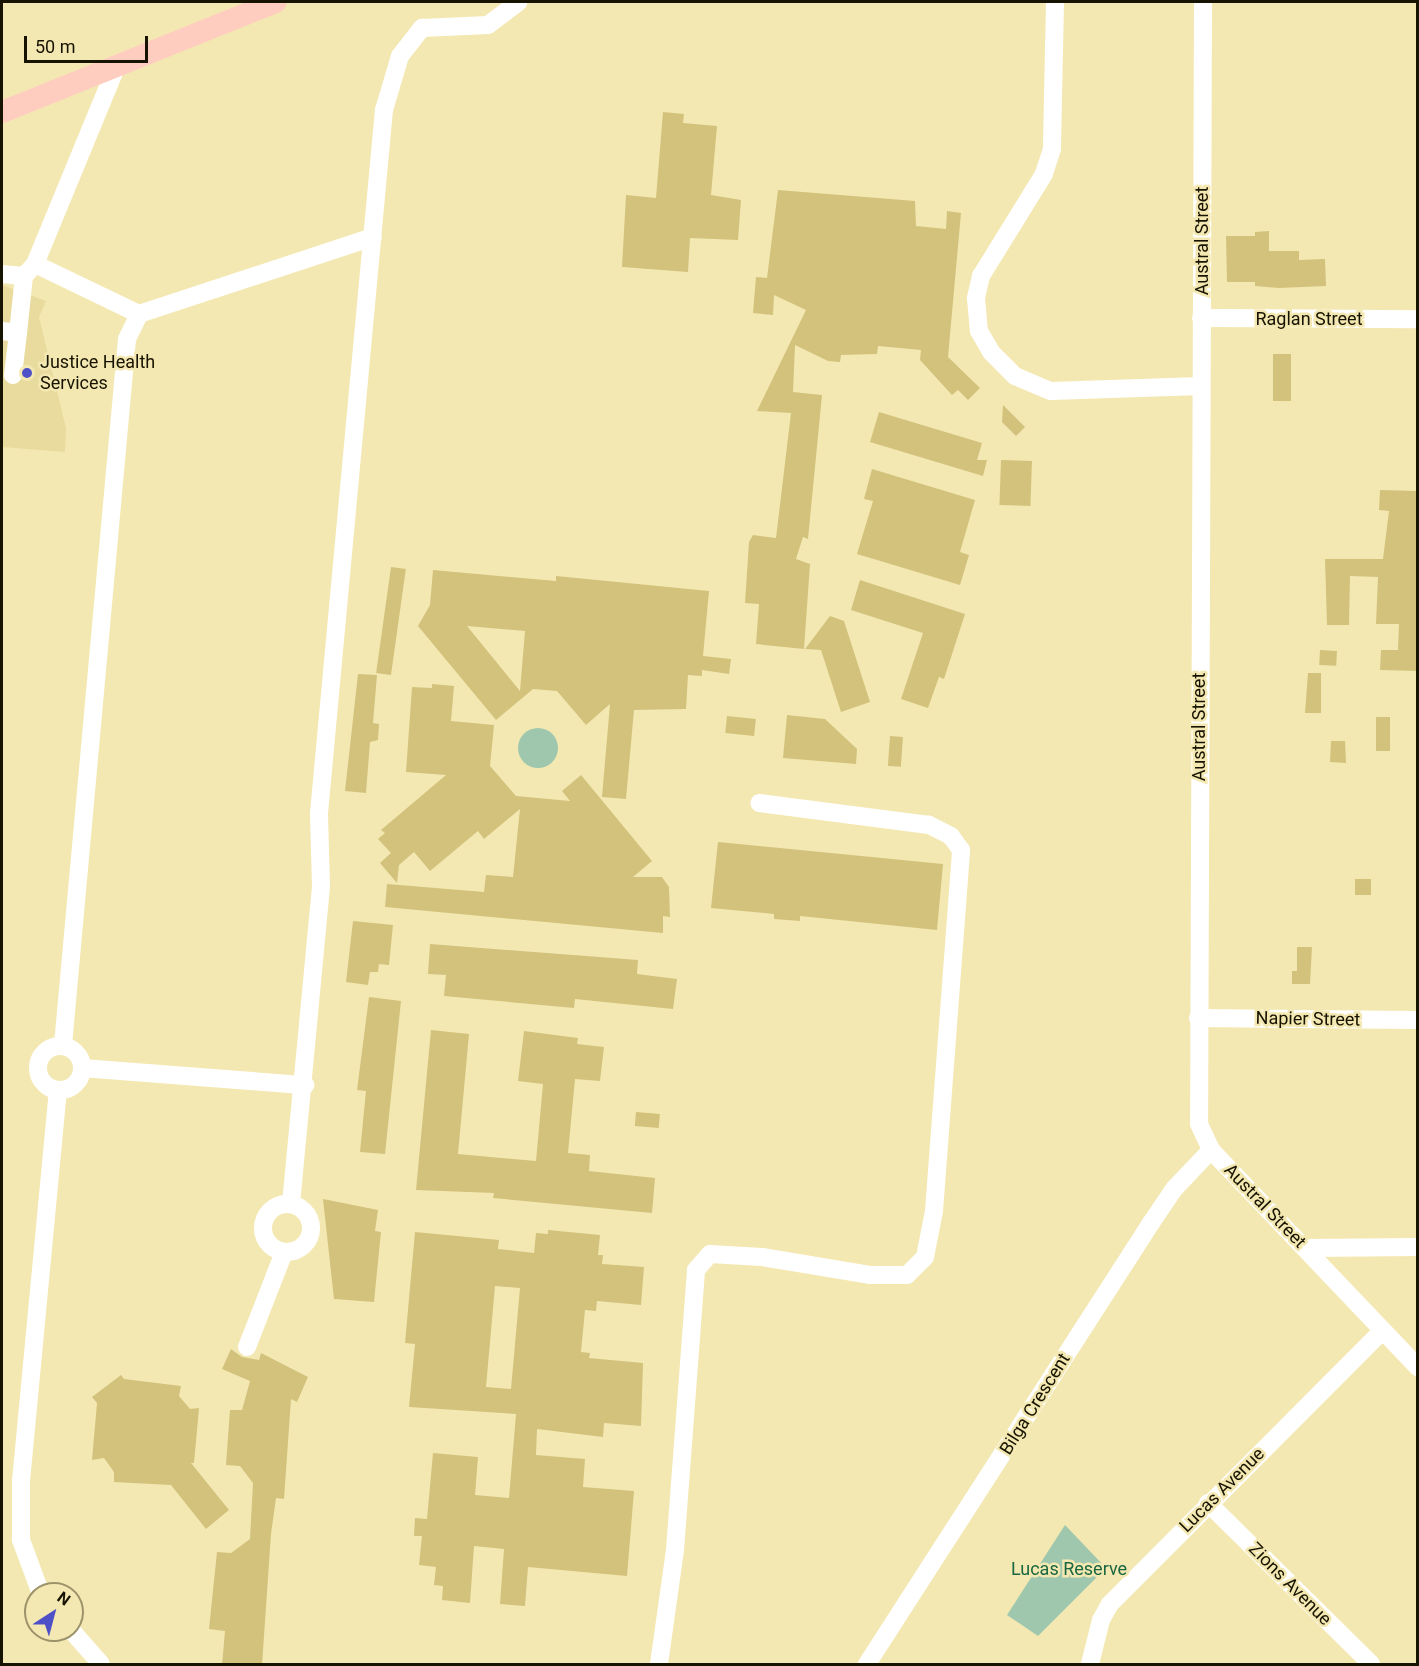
<!DOCTYPE html>
<style>
body{margin:0}
#map{position:relative;width:1419px;height:1666px;overflow:hidden;background:#f4e8b2;font-family:Roboto,sans-serif}
div>[style]{position:absolute}
.built>*{inset:0;background:#e9db9d}
.green>*{inset:0;background:#9fc7ae}
.round{border-radius:50%}
.building>*{inset:0;background:#d2c27c;transform-origin:0 0}
.minor>*{height:18px;margin:-9px;padding:0 9px;transform-origin:9px;border-radius:9px;background:#fff}
.minor>.ring{margin:-9px;padding:0;box-sizing:content-box;background:none;border:18px solid #fff;border-radius:50%}
.major>*{height:22px;margin:-11px;padding:0 11px;transform-origin:11px;border-radius:11px;background:#fecdbf}
.dots>*{width:16px;height:16px;translate:-50% -50%;box-sizing:border-box;border:3px solid #f4e8b2;border-radius:50%}
span{translate:-50% -50%;white-space:nowrap;text-align:center;line-height:1.15;-webkit-text-stroke:5px #f4e8b2;paint-order:stroke}
.street-label{font-size:18px;color:#171301}
.poi-label{font-size:18px;color:#171301}
.left{translate:0 -50%;text-align:left}
.park-label{font-size:18px;color:#196741}
.frame{position:absolute;inset:0;border:3px solid #171301;pointer-events:none}
.north{position:absolute;left:24px;top:1582px;width:60px;height:60px;box-sizing:border-box;background:#f4e8b2;border:2px solid #9c936b;border-radius:50%;rotate:36deg;font-size:16px;font-weight:700;line-height:24px;text-align:center;color:#171301}
.north::after{content:'';display:block;margin:auto;width:21px;height:27px;background:#4e50c7;clip-path:polygon(50% 0,100% 100%,50% 72%,0 100%)}
.scale{position:absolute;left:24px;top:36px;width:124px;height:27px;box-sizing:border-box;border:3px solid #171301;border-top:0;padding-left:8px;font-size:18px;line-height:21px;white-space:nowrap;color:#171301;-webkit-text-stroke:4px #f4e8b2;paint-order:stroke}
</style>
<div id="map">
<div class="built">
<div style="clip-path:polygon(2px 285px,46px 301px,39px 317px,66px 428px,65px 452px,2px 447px)"></div>
</div>
<div class="green">
<div class="round" style="left:518px;top:728px;width:40px;height:40px"></div>
<div style="clip-path:polygon(1065px 1525px,1106px 1568px,1038px 1636px,1007px 1615px)"></div>
</div>
<div class="building">
<div style="clip-path:polygon(663px 112px,684px 114px,683px 123px,717px 126px,711px 195px,741px 200px,738px 240px,690px 238px,688px 272px,622px 267px,626px 195px,656px 198px)"></div>
<div style="clip-path:polygon(778px 190px,915px 201px,916px 226px,946px 229px,947px 211px,961px 213px,948px 357px,980px 388px,968px 400px,958px 390px,952px 395px,920px 360px,921px 350px,878px 346px,877px 354px,841px 355px,840px 362px,828px 361px,795px 345px,793px 392px,822px 395px,808px 539px,803px 537px,796px 559px,810px 564px,804px 649px,756px 644px,759px 604px,745px 603px,749px 542px,753px 535px,776px 538px,791px 413px,757px 411px,806px 310px,774px 295px,773px 315px,753px 313px,756px 277px,767px 278px)"></div>
<div style="clip-path:polygon(1269px 231px,1269px 251px,1299px 251px,1299px 260px,1325px 259px,1326px 286px,1279px 288px,1255px 286px,1255px 282px,1227px 282px,1226px 236px,1255px 236px,1255px 232px)"></div>
<div style="left:1273px;top:354px;width:18px;height:47px"></div>
<div style="clip-path:polygon(1003px 405px,1025px 427px,1016px 436px,1002px 422px)"></div>
<div style="clip-path:polygon(879px 412px,982px 443px,977px 460px,987px 460px,983px 476px,870px 442px)"></div>
<div style="left:1001px;top:460px;width:31px;height:45px;rotate:2deg"></div>
<div style="clip-path:polygon(872px 469px,975px 500px,960px 552px,969px 555px,960px 585px,857px 554px,873px 501px,864px 499px)"></div>
<div style="clip-path:polygon(1380px 490px,1418px 491px,1418px 671px,1380px 670px,1381px 650px,1398px 650px,1399px 624px,1376px 624px,1378px 577px,1350px 576px,1349px 625px,1327px 625px,1325px 559px,1383px 559px,1389px 511px,1379px 510px)"></div>
<div style="left:391px;top:567px;width:15px;height:107px;rotate:8deg"></div>
<div style="clip-path:polygon(evenodd,433px 570px,556px 581px,556px 576px,709px 591px,703px 656px,731px 659px,729px 674px,702px 670px,702px 676px,688px 675px,686px 709px,634px 710px,626px 799px,602px 797px,610px 704px,586px 725px,557px 691px,533px 689px,496px 720px,418px 626px,430px 605px,433px 570px,467px 626px,525px 631px,520px 691px,467px 626px)"></div>
<div style="clip-path:polygon(860px 580px,965px 614px,944px 679px,939px 677px,928px 708px,901px 699px,923px 633px,851px 610px)"></div>
<div style="clip-path:polygon(830px 616px,844px 621px,870px 702px,841px 712px,821px 650px,805px 649px)"></div>
<div style="left:1320px;top:650px;width:17px;height:15px;rotate:3deg"></div>
<div style="clip-path:polygon(1308px 673px,1321px 673px,1321px 713px,1305px 713px)"></div>
<div style="clip-path:polygon(358px 674px,377px 675px,373px 723px,379px 724px,378px 740px,370px 742px,366px 793px,345px 791px)"></div>
<div style="clip-path:polygon(432px 684px,454px 686px,451px 721px,494px 725px,490px 766px,516px 796px,570px 801px,562px 791px,581px 775px,652px 861px,633px 877px,662px 877px,669px 887px,670px 917px,663px 916px,663px 933px,385px 907px,387px 884px,484px 892px,486px 875px,513px 877px,520px 809px,484px 839px,478px 831px,430px 871px,414px 852px,399px 865px,397px 883px,380px 863px,391px 853px,378px 839px,385px 833px,381px 830px,446px 775px,406px 772px,412px 687px,432px 688px)"></div>
<div style="clip-path:polygon(787px 715px,825px 719px,857px 749px,856px 764px,783px 758px)"></div>
<div style="left:727px;top:716px;width:29px;height:17px;rotate:6deg"></div>
<div style="left:1376px;top:717px;width:14px;height:34px"></div>
<div style="left:890px;top:736px;width:13px;height:30px;rotate:4deg"></div>
<div style="clip-path:polygon(1331px 741px,1345px 741px,1346px 763px,1330px 762px)"></div>
<div style="clip-path:polygon(718px 842px,943px 864px,937px 930px,800px 916px,800px 921px,774px 919px,774px 914px,711px 908px)"></div>
<div style="left:1355px;top:879px;width:16px;height:16px"></div>
<div style="clip-path:polygon(353px 921px,393px 925px,389px 965px,379px 964px,378px 972px,370px 972px,368px 985px,346px 982px)"></div>
<div style="clip-path:polygon(430px 944px,638px 960px,637px 974px,677px 979px,673px 1009px,575px 999px,574px 1008px,444px 996px,446px 975px,428px 974px)"></div>
<div style="clip-path:polygon(1297px 947px,1312px 947px,1310px 984px,1292px 984px,1292px 971px,1297px 971px)"></div>
<div style="clip-path:polygon(369px 997px,401px 1001px,385px 1154px,360px 1152px,366px 1091px,357px 1090px)"></div>
<div style="clip-path:polygon(431px 1030px,469px 1034px,458px 1154px,501px 1158px,536px 1161px,543px 1084px,518px 1081px,524px 1031px,578px 1038px,577px 1044px,604px 1047px,600px 1081px,575px 1079px,568px 1153px,590px 1155px,589px 1171px,655px 1178px,652px 1213px,493px 1198px,494px 1193px,416px 1190px)"></div>
<div style="left:636px;top:1112px;width:24px;height:14px;rotate:5deg"></div>
<div style="clip-path:polygon(323px 1199px,378px 1210px,375px 1231px,381px 1232px,374px 1302px,334px 1299px)"></div>
<div style="clip-path:polygon(evenodd,548px 1230px,600px 1235px,598px 1255px,603px 1255px,602px 1264px,644px 1267px,641px 1305px,597px 1301px,596px 1311px,585px 1310px,581px 1352px,590px 1353px,589px 1358px,643px 1363px,641px 1426px,604px 1423px,603px 1437px,537px 1429px,536px 1455px,585px 1459px,583px 1487px,634px 1491px,627px 1576px,528px 1567px,525px 1606px,500px 1604px,504px 1549px,474px 1546px,470px 1603px,442px 1600px,443px 1586px,434px 1585px,436px 1567px,419px 1565px,422px 1536px,414px 1536px,415px 1518px,427px 1519px,433px 1453px,478px 1457px,475px 1495px,509px 1498px,516px 1414px,409px 1407px,415px 1344px,405px 1343px,415px 1232px,499px 1240px,498px 1249px,534px 1253px,536px 1233px,548px 1234px,548px 1230px,495px 1286px,520px 1288px,511px 1389px,486px 1387px,495px 1286px)"></div>
<div style="clip-path:polygon(231px 1349px,242px 1357px,259px 1360px,261px 1353px,308px 1377px,297px 1402px,291px 1399px,284px 1499px,276px 1498px,271px 1534px,262px 1665px,222px 1665px,225px 1631px,209px 1629px,217px 1552px,231px 1553px,250px 1539px,253px 1483px,240px 1466px,226px 1465px,230px 1410px,242px 1410px,250px 1381px,222px 1369px)"></div>
<div style="clip-path:polygon(121px 1375px,124px 1379px,181px 1386px,179px 1396px,190px 1409px,199px 1408px,194px 1463px,191px 1463px,229px 1510px,206px 1529px,171px 1485px,114px 1482px,114px 1472px,104px 1458px,92px 1460px,97px 1403px,92px 1397px)"></div>
</div>
<div class="minor">
<div style="left:1055px;top:2px;width:147px;rotate:91.2deg"></div>
<div style="left:1052px;top:149px;width:26px;rotate:108deg"></div>
<div style="left:1044px;top:174px;width:120px;rotate:121.7deg"></div>
<div style="left:981px;top:276px;width:23px;rotate:103deg"></div>
<div style="left:976px;top:298px;width:33px;rotate:85deg"></div>
<div style="left:979px;top:331px;width:24px;rotate:60deg"></div>
<div style="left:991px;top:352px;width:34px;rotate:45deg"></div>
<div style="left:1015px;top:376px;width:39px;rotate:23deg"></div>
<div style="left:1051px;top:391px;width:150px;rotate:-1.9deg"></div>
<div style="left:1203px;top:2px;width:1122px;rotate:90.2deg"></div>
<div style="left:1199px;top:1124px;width:29px;rotate:65deg"></div>
<div style="left:1211px;top:1150px;width:300px;rotate:46.4deg"></div>
<div style="left:35px;top:264px;width:115px;rotate:25.7deg"></div>
<div style="left:139px;top:314px;width:246px;rotate:-18.2deg"></div>
<div style="left:2px;top:274px;width:22px;rotate:5deg"></div>
<div style="left:24px;top:276px;width:16px;rotate:-47deg"></div>
<div style="left:35px;top:264px;width:215px;rotate:-67.6deg"></div>
<div style="left:1201px;top:318px;width:217px;rotate:0.3deg"></div>
<div style="left:2px;top:331px;width:16px;rotate:7deg"></div>
<div style="left:18px;top:333px;width:57px;rotate:-84deg"></div>
<div style="left:13px;top:375px;width:42px;rotate:-83.2deg"></div>
<div style="left:1198px;top:1018px;width:220px;rotate:0.5deg"></div>
<div style="left:63px;top:1045px;width:709px;rotate:-84.82deg"></div>
<div style="left:127px;top:339px;width:28px;rotate:-64deg"></div>
<div class="ring" style="left:38px;top:1046px;width:26px;height:26px"></div>
<div style="left:82px;top:1068px;width:224px;rotate:4.4deg"></div>
<div style="left:291px;top:1204px;width:319px;rotate:-84.6deg"></div>
<div style="left:321px;top:886px;width:73px;rotate:-91.6deg"></div>
<div style="left:319px;top:813px;width:706px;rotate:-84.72deg"></div>
<div style="left:384px;top:110px;width:56px;rotate:-73.5deg"></div>
<div style="left:400px;top:56px;width:36px;rotate:-52deg"></div>
<div style="left:422px;top:28px;width:66px;rotate:-2.6deg"></div>
<div style="left:488px;top:25px;width:38px;rotate:-37deg"></div>
<div class="ring" style="left:263px;top:1204px;width:30px;height:30px"></div>
<div style="left:1306px;top:1248px;width:112px;rotate:-0.5deg"></div>
<div style="left:247px;top:1347px;width:102px;rotate:-68.7deg"></div>
<div style="left:1208px;top:1503px;width:229px;rotate:44.6deg"></div>
<div style="left:41px;top:1594px;width:58px;rotate:-110.3deg"></div>
<div style="left:21px;top:1540px;width:59px;rotate:-90deg"></div>
<div style="left:21px;top:1481px;width:393px;rotate:-84.6deg"></div>
<div style="left:71px;top:1630px;width:45px;rotate:48.6deg"></div>
<div style="left:659px;top:1664px;width:115px;rotate:-82deg"></div>
<div style="left:675px;top:1550px;width:281px;rotate:-85.7deg"></div>
<div style="left:696px;top:1270px;width:21px;rotate:-49deg"></div>
<div style="left:710px;top:1254px;width:52px;rotate:3.3deg"></div>
<div style="left:762px;top:1257px;width:109px;rotate:9.5deg"></div>
<div style="left:870px;top:1275px;width:37px"></div>
<div style="left:907px;top:1275px;width:25px;rotate:-45deg"></div>
<div style="left:925px;top:1257px;width:47px;rotate:-78.9deg"></div>
<div style="left:934px;top:1211px;width:362px;rotate:-85.7deg"></div>
<div style="left:961px;top:850px;width:17px;rotate:-126deg"></div>
<div style="left:951px;top:836px;width:25px;rotate:-153deg"></div>
<div style="left:929px;top:825px;width:171px;rotate:-172.6deg"></div>
<div style="left:867px;top:1664px;width:525px;rotate:-57.22deg"></div>
<div style="left:1151px;top:1223px;width:41px;rotate:-55.9deg"></div>
<div style="left:1174px;top:1189px;width:54px;rotate:-46.5deg"></div>
<div style="left:1090px;top:1664px;width:45px;rotate:-76deg"></div>
<div style="left:1101px;top:1620px;width:18px;rotate:-61deg"></div>
<div style="left:1110px;top:1604px;width:385px;rotate:-45.1deg"></div>
</div>
<div class="major">
<div style="left:2px;top:112px;width:295px;rotate:-21.9deg"></div>
</div>
<div class="dots">
<div style="left:27px;top:373px;background:#4e50c7"></div>
</div>
<div class="street-label">
<span style="left:1202px;top:241px;rotate:-90deg">Austral Street</span>
<span style="left:1309px;top:319px">Raglan Street</span>
<span style="left:1199px;top:727px;rotate:-90deg">Austral Street</span>
<span style="left:1308px;top:1019px;rotate:1deg">Napier Street</span>
<span style="left:1265px;top:1206px;rotate:46deg">Austral Street</span>
<span style="left:1035px;top:1404px;rotate:-58deg">Bilga Crescent</span>
<span style="left:1222px;top:1490px;rotate:-45deg">Lucas Avenue</span>
<span style="left:1290px;top:1584px;rotate:45deg">Zions Avenue</span>
</div>
<div class="poi-label">
<span class="left" style="left:40px;top:373px">Justice Health<br>Services</span>
</div>
<div class="park-label">
<span style="left:1069px;top:1569px">Lucas Reserve</span>
</div>
<div class="frame"></div>
<div class="north">N</div>
<div class="scale">50 m</div>
</div>
